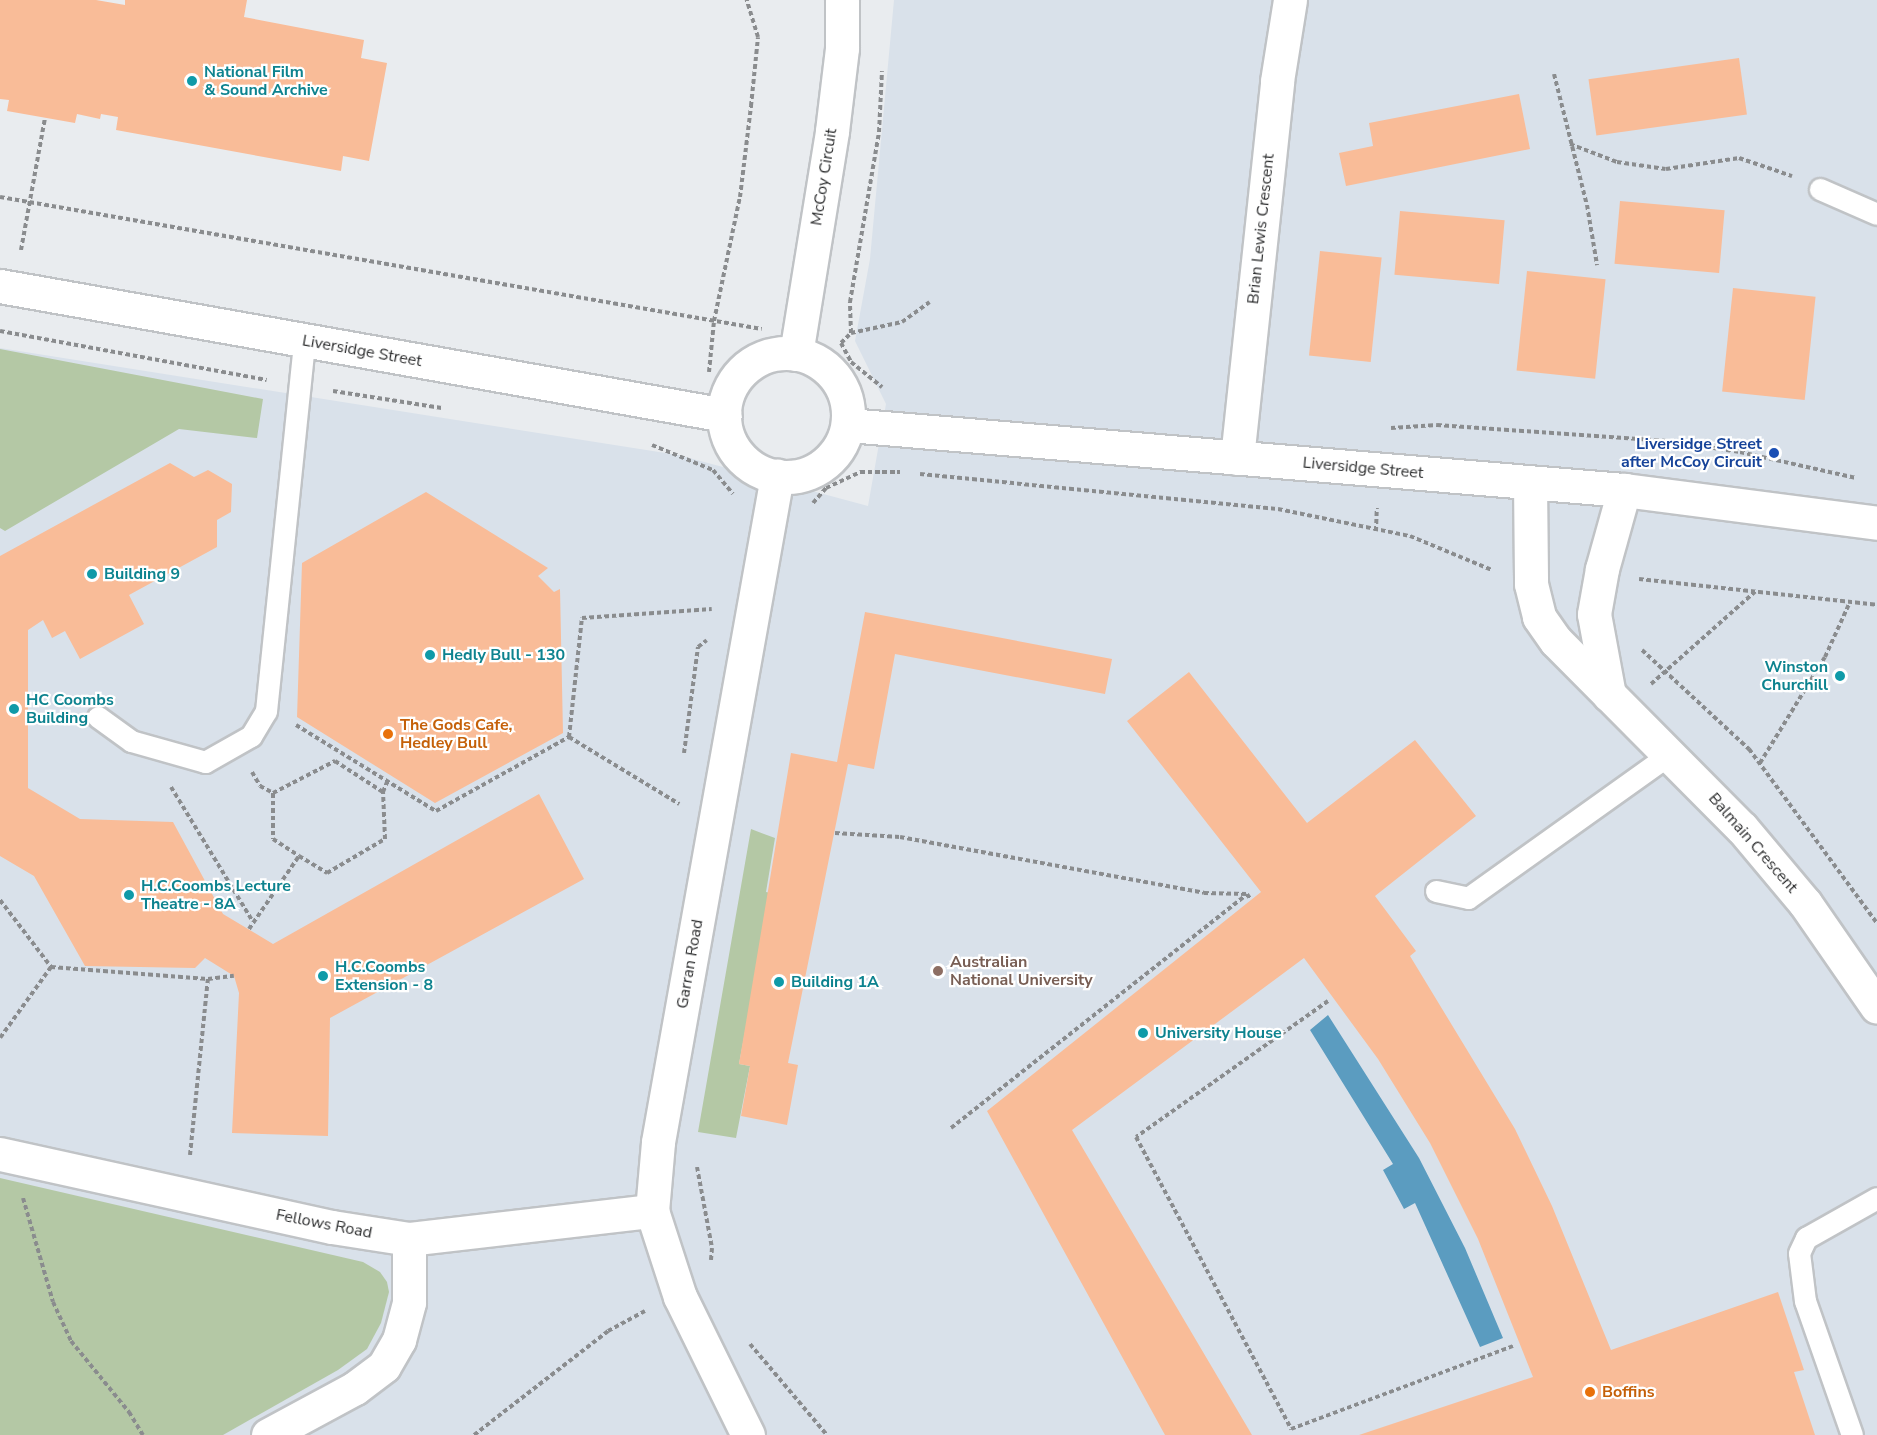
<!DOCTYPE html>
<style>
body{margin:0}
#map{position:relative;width:1877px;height:1435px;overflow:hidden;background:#e9ecef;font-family:"Nunito Sans",sans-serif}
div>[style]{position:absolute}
.built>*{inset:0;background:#d9e1ea}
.green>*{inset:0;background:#b4c8a5}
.water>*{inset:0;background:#5b9cc0}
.building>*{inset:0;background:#f9bc98;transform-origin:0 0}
.path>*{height:4px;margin-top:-2px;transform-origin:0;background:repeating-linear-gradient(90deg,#8a8c8e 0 4.5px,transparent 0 7.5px)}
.roads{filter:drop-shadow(2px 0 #c0c3c6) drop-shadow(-2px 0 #c0c3c6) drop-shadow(0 2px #c0c3c6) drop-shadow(0 -2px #c0c3c6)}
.service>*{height:21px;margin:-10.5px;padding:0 10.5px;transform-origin:10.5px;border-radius:10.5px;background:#fff}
.minor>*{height:33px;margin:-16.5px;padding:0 16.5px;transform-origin:16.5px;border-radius:16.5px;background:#fff}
.minor>.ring{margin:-16.5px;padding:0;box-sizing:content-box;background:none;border:33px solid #fff;border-radius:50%}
.dots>*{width:16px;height:16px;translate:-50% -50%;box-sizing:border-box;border:3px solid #fff;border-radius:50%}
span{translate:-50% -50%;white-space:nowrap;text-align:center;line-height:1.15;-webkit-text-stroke:4.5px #fff;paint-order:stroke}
.culture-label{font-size:16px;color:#0d838f;font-weight:700}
.left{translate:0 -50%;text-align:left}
.right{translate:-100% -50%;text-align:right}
.street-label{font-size:16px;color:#2b2c2d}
.transit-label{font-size:16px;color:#164399;font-weight:700}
.food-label{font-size:16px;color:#c56008;font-weight:700}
.education-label{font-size:16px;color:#785e54;font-weight:700}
</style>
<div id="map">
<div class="built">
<div style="clip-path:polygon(894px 0,1877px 0,1877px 1435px,0 1435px,0 348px,678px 455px,868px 506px,886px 404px,855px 341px,870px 259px)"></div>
</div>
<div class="green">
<div style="clip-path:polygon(0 349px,263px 399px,257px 438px,179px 429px,5px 531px,0 528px)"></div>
<div style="clip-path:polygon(751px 829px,775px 838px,766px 892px,771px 893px,739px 1064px,750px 1066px,736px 1138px,698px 1132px)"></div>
<div style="clip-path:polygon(0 1178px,363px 1262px,380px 1272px,387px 1282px,389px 1292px,381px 1323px,367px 1349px,338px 1370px,223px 1435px,0 1435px)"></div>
</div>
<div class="water">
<div style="clip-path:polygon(1328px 1015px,1419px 1158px,1465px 1248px,1503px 1338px,1480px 1347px,1415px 1203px,1404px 1209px,1383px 1170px,1393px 1164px,1310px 1030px)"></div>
</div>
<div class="building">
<div style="clip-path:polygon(0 0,96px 0,125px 5px,125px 0,247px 0,244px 17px,364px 40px,361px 58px,387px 63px,369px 161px,343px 156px,341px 171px,116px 130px,118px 117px,101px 114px,100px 119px,77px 114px,75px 123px,7px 111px,9px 100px,0 99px)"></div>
<div style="left:1739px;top:58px;width:57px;height:152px;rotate:82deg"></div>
<div style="clip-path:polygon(1519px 94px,1530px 149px,1346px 186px,1339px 153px,1373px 146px,1369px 123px)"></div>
<div style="left:1620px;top:201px;width:105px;height:63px;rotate:5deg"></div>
<div style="left:1400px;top:211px;width:105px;height:64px;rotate:5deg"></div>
<div style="left:1320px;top:251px;width:62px;height:105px;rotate:6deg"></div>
<div style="left:1527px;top:271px;width:79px;height:100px;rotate:6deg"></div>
<div style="left:1733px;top:288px;width:83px;height:104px;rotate:6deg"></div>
<div style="clip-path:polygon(170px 463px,194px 477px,208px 470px,232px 484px,231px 512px,217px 520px,217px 547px,129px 595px,144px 624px,80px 659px,65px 631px,52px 638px,43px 620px,28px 630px,28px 788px,80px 819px,173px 822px,223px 914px,273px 944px,539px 794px,584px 879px,330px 1018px,328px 1136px,232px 1133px,239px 993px,234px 976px,205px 958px,195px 968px,85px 966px,34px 876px,0 856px,0 556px)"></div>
<div style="clip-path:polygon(426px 492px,548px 568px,538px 576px,554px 592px,560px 589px,563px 733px,435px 803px,297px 717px,302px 563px)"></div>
<div style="clip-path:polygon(865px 612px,1112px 659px,1105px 694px,895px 654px,874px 769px,848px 764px,788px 1063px,798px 1065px,787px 1125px,741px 1116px,750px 1066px,739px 1064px,791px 753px,837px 762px)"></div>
<div style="clip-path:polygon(1189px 672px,1307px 823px,1415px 740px,1476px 816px,1375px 896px,1416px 951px,1410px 956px,1515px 1129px,1552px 1206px,1611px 1350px,1778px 1292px,1804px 1370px,1794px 1372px,1815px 1435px,1359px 1435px,1533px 1377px,1478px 1239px,1430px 1143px,1378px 1059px,1304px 958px,1072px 1130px,1252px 1435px,1165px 1435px,987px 1111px,1261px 892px,1127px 721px)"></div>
</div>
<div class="path">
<div style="left:1554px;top:74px;width:135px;rotate:75.9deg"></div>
<div style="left:1587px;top:205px;width:61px;rotate:80.5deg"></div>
<div style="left:1570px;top:144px;width:50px;rotate:21deg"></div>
<div style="left:1617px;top:162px;width:49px;rotate:8.1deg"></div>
<div style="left:1666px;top:169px;width:74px;rotate:-8.6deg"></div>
<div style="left:1739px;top:158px;width:56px;rotate:18.8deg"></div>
<div style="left:0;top:197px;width:773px;rotate:9.83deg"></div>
<div style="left:21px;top:250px;width:134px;rotate:-79.7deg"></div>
<div style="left:0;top:331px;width:271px;rotate:10.4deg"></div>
<div style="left:851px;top:333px;width:52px;rotate:-12.2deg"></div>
<div style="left:902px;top:322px;width:34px;rotate:-36deg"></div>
<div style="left:841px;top:343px;width:21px;rotate:62deg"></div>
<div style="left:851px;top:362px;width:40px;rotate:39deg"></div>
<div style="left:841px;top:343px;width:14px;rotate:-45deg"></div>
<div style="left:851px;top:333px;width:31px;rotate:-92deg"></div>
<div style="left:850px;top:302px;width:172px;rotate:-80.3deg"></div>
<div style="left:879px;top:132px;width:61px;rotate:-87.2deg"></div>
<div style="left:709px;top:372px;width:51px;rotate:-84.4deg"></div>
<div style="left:714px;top:321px;width:127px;rotate:-78.2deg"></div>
<div style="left:740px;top:197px;width:92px;rotate:-83.1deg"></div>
<div style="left:751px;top:106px;width:69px;rotate:-84.2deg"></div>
<div style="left:758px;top:37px;width:39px;rotate:-107deg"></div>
<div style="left:333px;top:391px;width:110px;rotate:8.9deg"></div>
<div style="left:1391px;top:428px;width:46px;rotate:-3.7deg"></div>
<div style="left:1437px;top:425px;width:231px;rotate:4deg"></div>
<div style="left:1667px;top:441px;width:74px;rotate:8.6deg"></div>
<div style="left:1740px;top:452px;width:119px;rotate:12.6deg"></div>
<div style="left:652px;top:445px;width:66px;rotate:22.3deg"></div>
<div style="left:713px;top:470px;width:31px;rotate:50deg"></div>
<div style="left:920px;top:474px;width:360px;rotate:5.6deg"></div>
<div style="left:1278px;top:509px;width:135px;rotate:11.6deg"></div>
<div style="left:1410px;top:536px;width:89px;rotate:22.5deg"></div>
<div style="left:813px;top:503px;width:20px;rotate:-49deg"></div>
<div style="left:826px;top:488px;width:38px;rotate:-25deg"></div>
<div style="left:860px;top:472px;width:40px"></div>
<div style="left:1376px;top:531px;width:23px;rotate:-88deg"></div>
<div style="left:1639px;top:579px;width:239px;rotate:6.2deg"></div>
<div style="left:1642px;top:650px;width:146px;rotate:42.8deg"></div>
<div style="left:1749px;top:749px;width:216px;rotate:53.7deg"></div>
<div style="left:1651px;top:684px;width:142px;rotate:-41.6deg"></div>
<div style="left:296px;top:725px;width:164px;rotate:31.6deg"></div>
<div style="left:436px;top:811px;width:152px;rotate:-29.1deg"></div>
<div style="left:569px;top:737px;width:129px;rotate:31.3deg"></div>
<div style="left:569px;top:737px;width:120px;rotate:-83.8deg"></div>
<div style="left:582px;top:618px;width:130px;rotate:-4deg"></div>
<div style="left:684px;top:753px;width:107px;rotate:-82.5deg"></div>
<div style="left:698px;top:647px;width:11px;rotate:-38deg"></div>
<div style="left:1760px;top:763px;width:124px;rotate:-58.5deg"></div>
<div style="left:1825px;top:657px;width:60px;rotate:-65.6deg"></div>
<div style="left:252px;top:772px;width:16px;rotate:60deg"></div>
<div style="left:260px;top:786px;width:15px;rotate:28deg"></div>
<div style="left:273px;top:793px;width:46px;rotate:90deg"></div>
<div style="left:273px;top:839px;width:31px;rotate:33deg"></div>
<div style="left:171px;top:787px;width:156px;rotate:58.7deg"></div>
<div style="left:273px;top:793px;width:70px;rotate:-27.3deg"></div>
<div style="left:335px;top:761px;width:57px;rotate:32.9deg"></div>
<div style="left:835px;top:833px;width:65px;rotate:3.5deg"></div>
<div style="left:900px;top:837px;width:309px;rotate:10.4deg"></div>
<div style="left:1204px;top:893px;width:43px;rotate:1.3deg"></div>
<div style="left:1247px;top:894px;width:7px;rotate:56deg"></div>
<div style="left:0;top:900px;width:84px;rotate:52.7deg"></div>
<div style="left:51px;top:967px;width:87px;rotate:125.7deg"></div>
<div style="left:249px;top:929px;width:88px;rotate:-55.6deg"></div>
<div style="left:299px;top:856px;width:33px;rotate:31deg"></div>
<div style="left:327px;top:873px;width:67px;rotate:-30.4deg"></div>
<div style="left:385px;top:839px;width:47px;rotate:-92.4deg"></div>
<div style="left:383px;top:792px;width:11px;rotate:-68deg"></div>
<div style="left:51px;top:967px;width:157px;rotate:4.4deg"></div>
<div style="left:1328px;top:1001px;width:235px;rotate:144.7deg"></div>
<div style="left:1136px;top:1137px;width:331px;rotate:62deg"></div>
<div style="left:1291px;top:1429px;width:237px;rotate:-20.5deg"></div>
<div style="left:951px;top:1128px;width:377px;rotate:-38.3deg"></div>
<div style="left:190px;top:1155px;width:177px;rotate:-84.2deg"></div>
<div style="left:208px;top:979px;width:26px;rotate:-7deg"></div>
<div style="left:697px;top:1167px;width:82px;rotate:79.5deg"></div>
<div style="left:712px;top:1248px;width:12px;rotate:95deg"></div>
<div style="left:23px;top:1198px;width:108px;rotate:73.9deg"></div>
<div style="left:53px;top:1302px;width:43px;rotate:65.2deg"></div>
<div style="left:71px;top:1341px;width:92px;rotate:50.8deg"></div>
<div style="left:129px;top:1412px;width:27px;rotate:59deg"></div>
<div style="left:750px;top:1344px;width:119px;rotate:49.8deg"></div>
<div style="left:474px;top:1435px;width:170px;rotate:-37.8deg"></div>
<div style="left:608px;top:1331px;width:42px;rotate:-28.4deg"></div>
</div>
<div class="roads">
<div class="service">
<div style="left:1820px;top:189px;width:62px;rotate:23.7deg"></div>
<div style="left:98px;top:717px;width:41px;rotate:36deg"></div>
<div style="left:131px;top:741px;width:77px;rotate:15.8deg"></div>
<div style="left:205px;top:762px;width:53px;rotate:-29.5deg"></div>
<div style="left:251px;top:736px;width:29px;rotate:-59deg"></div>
<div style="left:266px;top:711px;width:372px;rotate:-84.1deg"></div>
<div style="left:1436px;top:891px;width:33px;rotate:12deg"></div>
<div style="left:1468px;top:898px;width:249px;rotate:-35.5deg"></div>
<div style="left:1852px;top:1435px;width:142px;rotate:-109.3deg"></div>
<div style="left:1805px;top:1301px;width:48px;rotate:-97.1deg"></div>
<div style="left:1799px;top:1253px;width:17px;rotate:-65deg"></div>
<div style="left:1806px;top:1238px;width:81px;rotate:-29.4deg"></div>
</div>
<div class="minor">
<div style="left:0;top:286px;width:736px;rotate:10.09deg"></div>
<div class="ring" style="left:724px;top:353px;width:91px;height:91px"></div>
<div style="left:796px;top:354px;width:226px;rotate:-80.8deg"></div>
<div style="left:832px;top:131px;width:84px;rotate:-83.1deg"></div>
<div style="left:842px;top:48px;width:48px;rotate:-90deg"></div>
<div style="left:848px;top:425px;width:779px;rotate:4.79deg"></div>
<div style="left:1624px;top:490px;width:255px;rotate:7.4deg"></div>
<div style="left:1237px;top:458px;width:379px;rotate:-83.9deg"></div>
<div style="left:1277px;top:81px;width:82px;rotate:-80.9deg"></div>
<div style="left:1530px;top:482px;width:102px;rotate:89.4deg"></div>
<div style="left:1531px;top:584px;width:34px;rotate:76deg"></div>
<div style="left:1539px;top:617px;width:29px;rotate:55deg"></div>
<div style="left:1556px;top:641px;width:264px;rotate:45.2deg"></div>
<div style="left:1742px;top:828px;width:98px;rotate:50deg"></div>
<div style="left:1805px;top:903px;width:126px;rotate:55.3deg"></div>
<div style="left:1609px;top:695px;width:82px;rotate:-100.5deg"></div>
<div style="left:1594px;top:614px;width:46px;rotate:-79.9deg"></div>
<div style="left:1602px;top:569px;width:82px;rotate:-74.4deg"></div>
<div style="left:0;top:1154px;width:340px;rotate:12.4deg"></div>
<div style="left:332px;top:1227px;width:78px;rotate:8.9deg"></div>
<div style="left:409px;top:1239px;width:245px;rotate:-6.6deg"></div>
<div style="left:268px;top:1435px;width:99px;rotate:-28.4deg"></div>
<div style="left:355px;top:1388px;width:36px;rotate:-37deg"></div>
<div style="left:384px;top:1366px;width:30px;rotate:-60deg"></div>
<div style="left:399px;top:1340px;width:39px;rotate:-75deg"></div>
<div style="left:409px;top:1302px;width:63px;rotate:-90deg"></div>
<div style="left:748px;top:1435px;width:154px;rotate:-116.2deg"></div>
<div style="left:680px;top:1297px;width:90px;rotate:-108deg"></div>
<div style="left:652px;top:1211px;width:69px;rotate:-85deg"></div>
<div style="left:658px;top:1142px;width:677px;rotate:-79.87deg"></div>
</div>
</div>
<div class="dots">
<div style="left:192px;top:81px;background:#0f9aa8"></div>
<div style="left:1774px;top:453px;background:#1a4fb4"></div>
<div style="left:92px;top:574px;background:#0f9aa8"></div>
<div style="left:430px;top:655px;background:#0f9aa8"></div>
<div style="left:1840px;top:676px;background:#0f9aa8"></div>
<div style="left:14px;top:709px;background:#0f9aa8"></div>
<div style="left:388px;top:734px;background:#e8710a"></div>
<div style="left:129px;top:895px;background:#0f9aa8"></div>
<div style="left:938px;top:971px;background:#8d6e63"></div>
<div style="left:323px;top:976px;background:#0f9aa8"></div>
<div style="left:779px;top:982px;background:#0f9aa8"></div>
<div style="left:1143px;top:1033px;background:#0f9aa8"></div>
<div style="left:1590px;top:1392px;background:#e8710a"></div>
</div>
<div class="culture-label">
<span class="left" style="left:204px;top:81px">National Film<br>&amp; Sound Archive</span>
<span class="left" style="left:104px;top:574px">Building 9</span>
<span class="left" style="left:442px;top:655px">Hedly Bull - 130</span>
<span class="right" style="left:1828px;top:676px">Winston<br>Churchill</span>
<span class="left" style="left:26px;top:709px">HC Coombs<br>Building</span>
<span class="left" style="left:141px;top:895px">H.C.Coombs Lecture<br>Theatre - 8A</span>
<span class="left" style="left:335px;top:976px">H.C.Coombs<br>Extension - 8</span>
<span class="left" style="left:791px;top:982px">Building 1A</span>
<span class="left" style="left:1155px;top:1033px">University House</span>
</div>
<div class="street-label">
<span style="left:824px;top:177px;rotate:-81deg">McCoy Circuit</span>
<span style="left:1261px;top:229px;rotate:-84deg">Brian Lewis Crescent</span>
<span style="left:362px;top:351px;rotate:10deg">Liversidge Street</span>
<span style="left:1363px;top:468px;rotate:5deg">Liversidge Street</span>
<span style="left:1753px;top:843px;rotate:49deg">Balmain Crescent</span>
<span style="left:690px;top:964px;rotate:-80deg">Garran Road</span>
<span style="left:324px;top:1224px;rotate:11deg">Fellows Road</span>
</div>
<div class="transit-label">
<span class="right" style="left:1762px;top:453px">Liversidge Street<br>after McCoy Circuit</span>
</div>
<div class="food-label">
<span class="left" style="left:400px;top:734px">The Gods Cafe,<br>Hedley Bull</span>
<span class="left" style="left:1602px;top:1392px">Boffins</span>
</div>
<div class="education-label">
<span class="left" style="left:950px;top:971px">Australian<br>National University</span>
</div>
</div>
